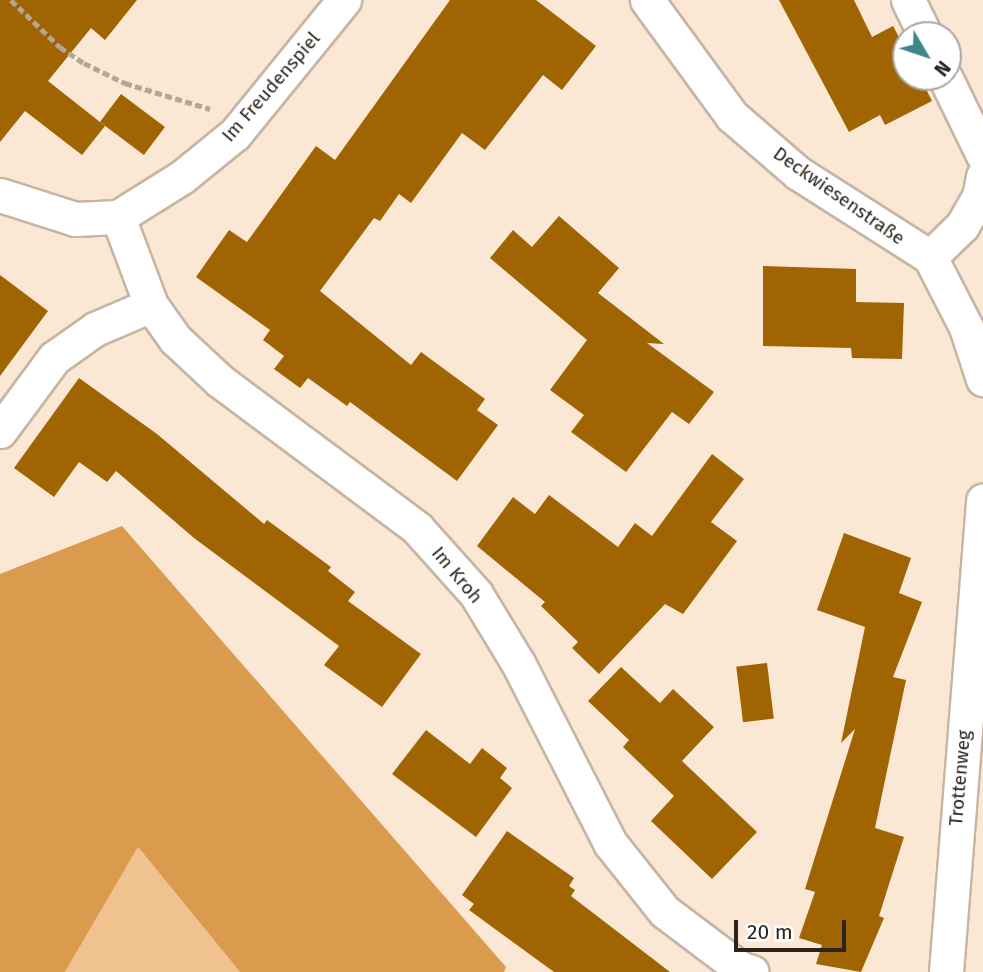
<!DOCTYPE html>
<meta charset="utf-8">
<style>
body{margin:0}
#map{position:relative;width:983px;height:972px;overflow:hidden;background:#fae8d5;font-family:"Fira Sans",sans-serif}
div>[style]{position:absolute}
.green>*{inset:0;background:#efc290}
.forest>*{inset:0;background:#db9b4e}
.building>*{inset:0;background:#a06403;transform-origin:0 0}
.path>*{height:4.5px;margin-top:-2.25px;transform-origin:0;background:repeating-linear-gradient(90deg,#b4a697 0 7px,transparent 0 10.5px)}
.roads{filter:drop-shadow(2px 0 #c7b5a3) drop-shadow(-2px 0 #c7b5a3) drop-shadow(0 2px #c7b5a3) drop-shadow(0 -2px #c7b5a3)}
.street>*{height:33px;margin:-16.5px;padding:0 16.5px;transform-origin:16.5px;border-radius:16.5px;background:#fff}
span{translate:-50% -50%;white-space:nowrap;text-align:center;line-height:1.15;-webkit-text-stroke:6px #fff;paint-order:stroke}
.street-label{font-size:19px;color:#2b241d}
.north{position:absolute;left:892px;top:21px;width:70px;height:70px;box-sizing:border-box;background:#fff;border:2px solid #aaa7a5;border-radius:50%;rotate:129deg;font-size:19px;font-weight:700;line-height:28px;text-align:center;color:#2b241d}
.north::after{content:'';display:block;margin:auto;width:24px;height:32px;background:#3e878a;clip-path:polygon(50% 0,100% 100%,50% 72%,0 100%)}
.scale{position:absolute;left:734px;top:920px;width:112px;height:32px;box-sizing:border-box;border:4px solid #2b241d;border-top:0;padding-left:9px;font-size:21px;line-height:24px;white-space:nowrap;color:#2b241d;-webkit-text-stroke:5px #fff;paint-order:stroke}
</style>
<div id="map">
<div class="green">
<div style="clip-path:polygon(138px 847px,240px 972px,65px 972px)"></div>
</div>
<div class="forest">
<div style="clip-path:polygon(122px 526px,506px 967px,504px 972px,240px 972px,138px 847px,65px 972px,0 972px,0 574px)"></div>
</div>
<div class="building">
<div style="clip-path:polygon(0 0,137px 0,105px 40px,91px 28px,48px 81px,105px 126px,82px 155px,25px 111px,0 142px)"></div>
<div style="clip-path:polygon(450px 0,536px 0,596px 46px,562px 90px,543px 75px,485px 150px,462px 133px,411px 203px,399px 194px,380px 221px,374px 218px,320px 291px,411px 365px,421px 352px,485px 399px,477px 410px,498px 425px,457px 481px,350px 402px,347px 406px,308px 378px,300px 388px,274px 369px,284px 356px,263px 340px,270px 330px,196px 277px,229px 230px,247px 242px,316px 146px,335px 160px)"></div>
<div style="clip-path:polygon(779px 0,854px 0,872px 37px,893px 26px,906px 50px,906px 77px,920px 77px,932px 101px,885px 125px,880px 115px,849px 132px)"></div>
<div style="left:121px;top:94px;width:55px;height:35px;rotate:37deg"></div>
<div style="clip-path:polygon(559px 216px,619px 268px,598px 293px,664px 344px,647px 343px,714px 392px,689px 424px,672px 412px,626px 472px,571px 432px,584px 415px,550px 390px,587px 340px,490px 258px,513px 230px,532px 247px)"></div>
<div style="clip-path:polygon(763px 266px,856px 269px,856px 302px,904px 303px,902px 359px,852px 358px,851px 348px,763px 346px)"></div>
<div style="clip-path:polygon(0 275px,48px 311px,0 376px)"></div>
<div style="clip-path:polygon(79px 378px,157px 434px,264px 524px,267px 520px,331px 567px,328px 571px,355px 592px,348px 601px,421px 654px,382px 707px,324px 665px,339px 646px,194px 538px,116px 471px,107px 482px,79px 462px,54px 497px,14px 468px)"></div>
<div style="clip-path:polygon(712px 454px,744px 479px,711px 522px,737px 541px,683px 614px,665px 604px,599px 674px,572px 648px,578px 642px,541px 606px,545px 602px,477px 546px,513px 497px,535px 514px,549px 495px,618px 547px,635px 523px,652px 536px)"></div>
<div style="clip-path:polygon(844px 533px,911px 558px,899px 593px,922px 602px,893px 677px,906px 680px,875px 828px,904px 837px,879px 916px,884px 918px,861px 972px,816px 964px,822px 945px,799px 938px,815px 892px,805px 889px,855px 729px,841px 743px,865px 627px,817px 610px)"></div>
<div style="left:767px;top:663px;width:56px;height:31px;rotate:83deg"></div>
<div style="clip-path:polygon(621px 667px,660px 703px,673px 689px,714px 727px,682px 761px,757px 832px,712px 879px,651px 821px,674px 796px,623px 747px,629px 740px,588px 701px)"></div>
<div style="clip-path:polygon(426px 730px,470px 764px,482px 748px,507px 768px,500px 778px,512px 788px,476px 837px,392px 774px)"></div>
<div style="clip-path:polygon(507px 831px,574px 878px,569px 886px,575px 890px,571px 896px,670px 972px,554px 972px,469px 910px,474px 904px,462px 895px)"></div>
</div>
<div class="path">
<div style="left:11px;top:0;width:68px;rotate:43.8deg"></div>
<div style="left:60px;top:47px;width:29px;rotate:34deg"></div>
<div style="left:84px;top:63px;width:46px;rotate:26deg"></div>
<div style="left:125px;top:83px;width:89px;rotate:17deg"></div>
</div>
<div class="roads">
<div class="street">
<div style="left:647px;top:0;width:144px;rotate:53.8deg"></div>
<div style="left:732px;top:116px;width:87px;rotate:40.8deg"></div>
<div style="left:798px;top:173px;width:156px;rotate:32.5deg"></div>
<div style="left:908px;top:0;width:39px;rotate:64deg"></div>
<div style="left:945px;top:77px;width:87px;rotate:64deg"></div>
<div style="left:0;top:195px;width:79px;rotate:17.7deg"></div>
<div style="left:75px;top:219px;width:43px;rotate:-2.7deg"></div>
<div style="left:118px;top:217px;width:75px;rotate:-32deg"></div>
<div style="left:182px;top:177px;width:68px;rotate:-39.1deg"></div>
<div style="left:235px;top:134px;width:173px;rotate:-50.9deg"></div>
<div style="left:118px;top:217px;width:94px;rotate:69.4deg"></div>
<div style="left:151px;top:305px;width:42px;rotate:54.8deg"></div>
<div style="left:175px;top:339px;width:62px;rotate:43deg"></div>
<div style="left:220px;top:381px;width:246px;rotate:36.7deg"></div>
<div style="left:417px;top:528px;width:89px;rotate:48.2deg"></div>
<div style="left:476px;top:594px;width:81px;rotate:58.7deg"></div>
<div style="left:518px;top:663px;width:202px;rotate:62.9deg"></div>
<div style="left:610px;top:843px;width:87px;rotate:51.5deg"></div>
<div style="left:664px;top:911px;width:96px;rotate:37deg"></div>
<div style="left:741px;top:969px;width:11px;rotate:15deg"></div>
<div style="left:930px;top:257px;width:79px;rotate:62.8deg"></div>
<div style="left:966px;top:327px;width:55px;rotate:71.9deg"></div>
<div style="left:930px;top:257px;width:45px;rotate:-44.1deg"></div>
<div style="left:962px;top:226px;width:34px;rotate:-60deg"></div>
<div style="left:979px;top:197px;width:21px;rotate:-79deg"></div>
<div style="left:0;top:431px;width:91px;rotate:-53.5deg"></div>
<div style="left:54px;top:358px;width:50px;rotate:-35.3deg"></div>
<div style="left:95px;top:329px;width:61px;rotate:-23.2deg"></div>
<div style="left:946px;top:972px;width:473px;rotate:-85.5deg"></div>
</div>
</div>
<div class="street-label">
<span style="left:271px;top:87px;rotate:-49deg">Im Freudenspiel</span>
<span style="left:839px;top:196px;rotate:35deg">Deckwiesenstraße</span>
<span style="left:457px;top:575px;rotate:50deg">Im Kroh</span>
<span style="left:960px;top:778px;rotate:-85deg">Trottenweg</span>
</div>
<div class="north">N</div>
<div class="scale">20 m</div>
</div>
